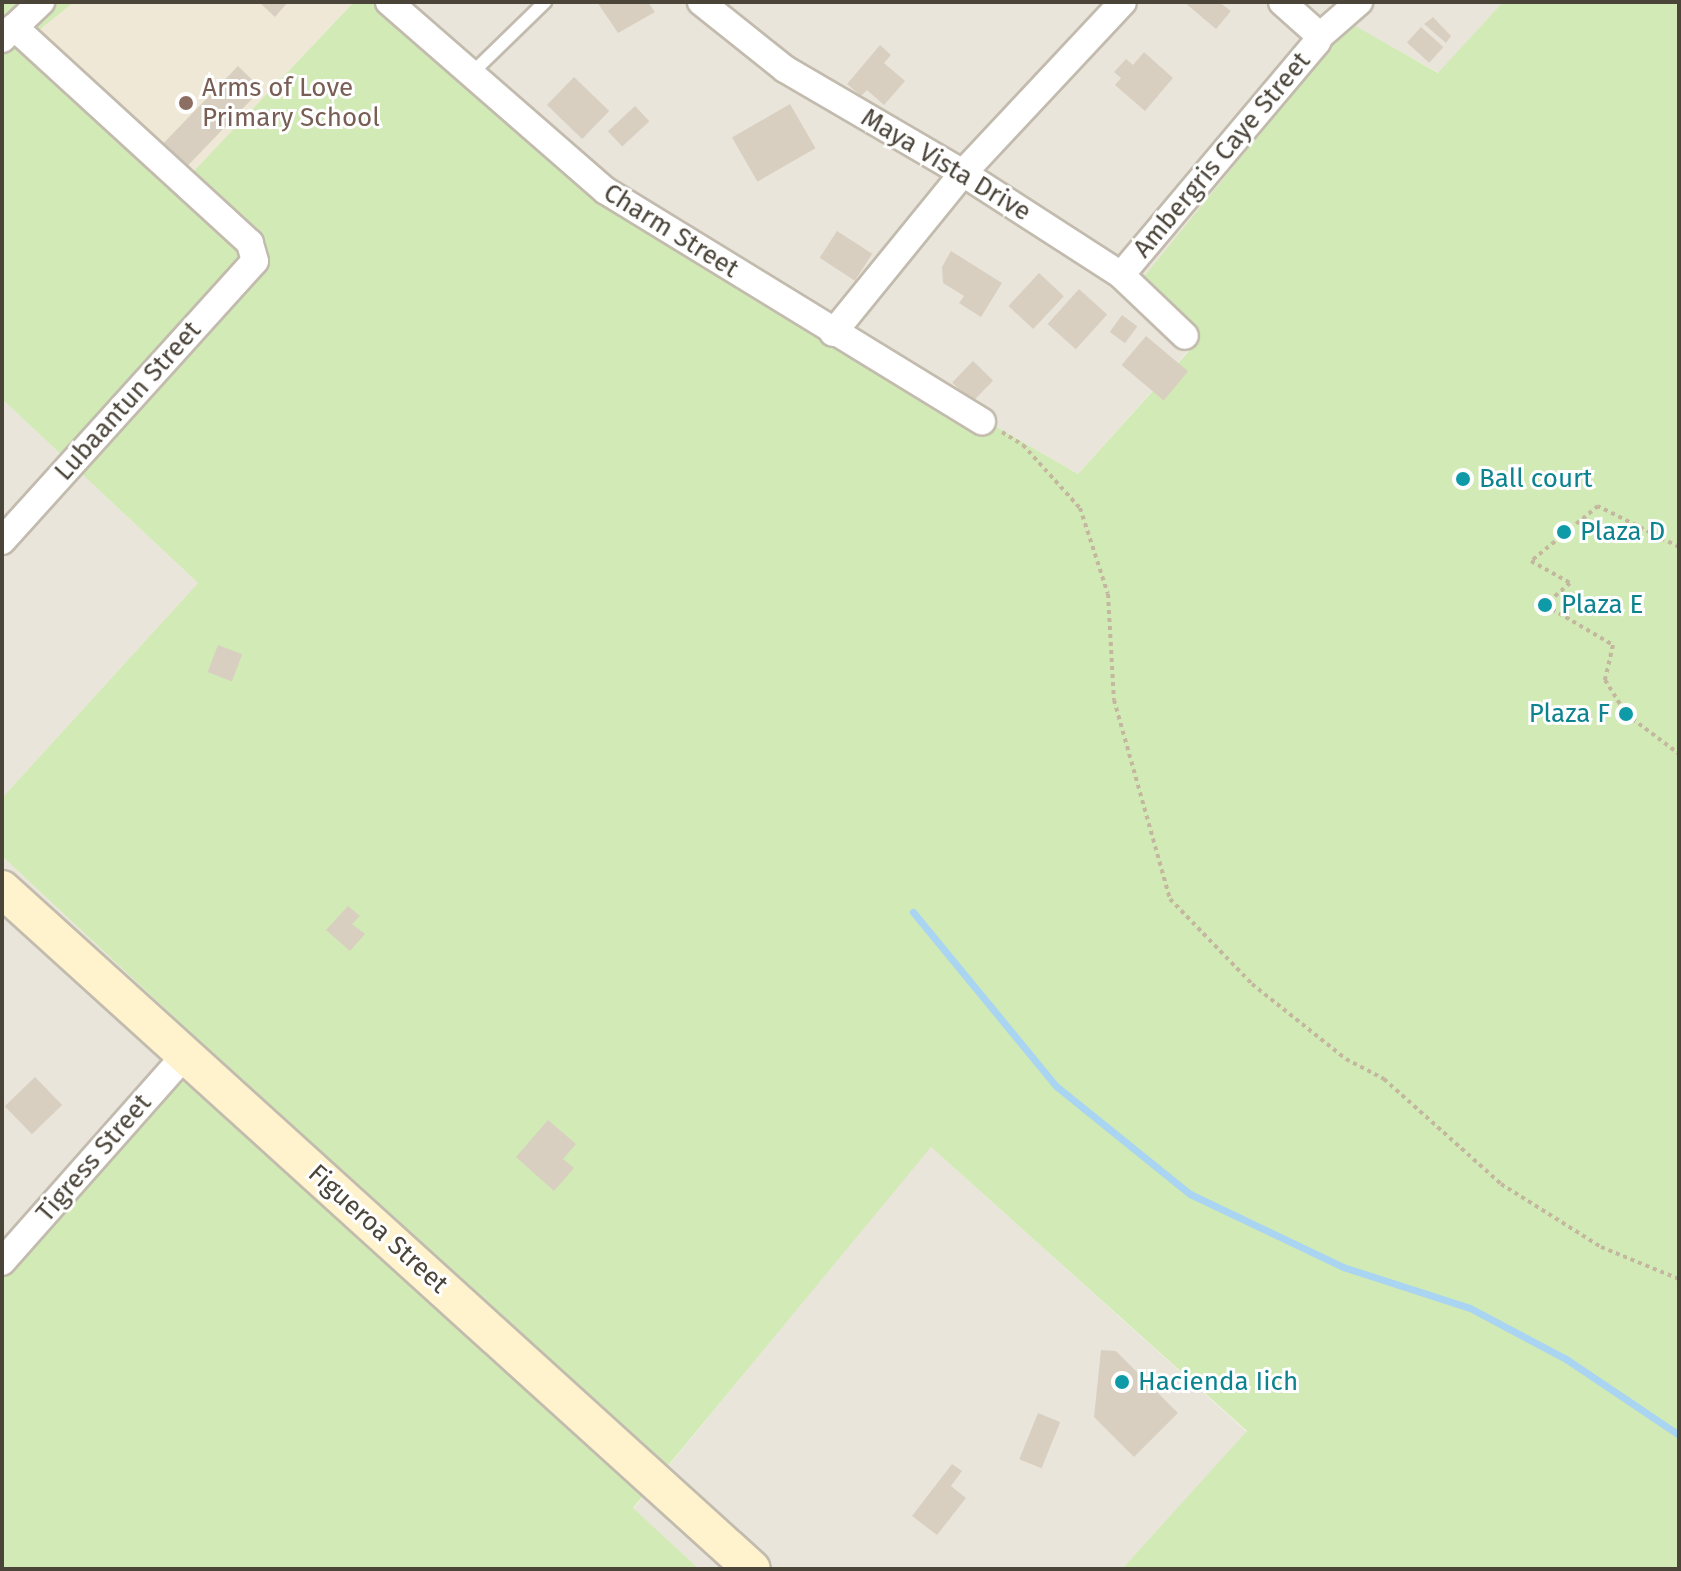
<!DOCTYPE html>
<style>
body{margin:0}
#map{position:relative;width:1681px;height:1571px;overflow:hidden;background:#f6f3ec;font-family:"Fira Sans",sans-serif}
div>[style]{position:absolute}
.residential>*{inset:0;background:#eae5da}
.education>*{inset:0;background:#efe8d6}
.green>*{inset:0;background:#d2eab5}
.stream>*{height:7px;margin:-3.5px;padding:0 3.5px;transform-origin:3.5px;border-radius:3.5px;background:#a9d4f2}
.building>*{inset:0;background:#d8cfc1;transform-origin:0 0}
.path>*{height:4px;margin-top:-2px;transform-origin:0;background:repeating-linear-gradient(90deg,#c4b79f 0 4px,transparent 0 8px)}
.roads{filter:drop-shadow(2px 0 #c2bbae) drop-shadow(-2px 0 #c2bbae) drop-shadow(0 2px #c2bbae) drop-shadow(0 -2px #c2bbae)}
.lane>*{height:12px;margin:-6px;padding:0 6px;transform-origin:6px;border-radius:6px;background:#fff}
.street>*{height:26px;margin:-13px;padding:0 13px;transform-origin:13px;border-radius:13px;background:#fff}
.secondary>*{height:36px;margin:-18px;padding:0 18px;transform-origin:18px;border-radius:18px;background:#fff3cd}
.dots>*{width:22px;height:22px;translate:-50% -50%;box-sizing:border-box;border:4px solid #fff;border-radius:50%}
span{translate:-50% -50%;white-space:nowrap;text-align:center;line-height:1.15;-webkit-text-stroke:6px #fff;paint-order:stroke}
.education-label{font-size:26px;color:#785e54}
.left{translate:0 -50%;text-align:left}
.street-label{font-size:26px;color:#4b4439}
.culture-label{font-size:26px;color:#0d838f}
.right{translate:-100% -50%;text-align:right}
.frame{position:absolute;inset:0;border:4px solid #4b4439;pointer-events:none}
</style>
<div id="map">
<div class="residential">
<div style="clip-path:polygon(371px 2px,1503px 2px,1439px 73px,1350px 24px,1143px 280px,1197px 341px,1078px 474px,587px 190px)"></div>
<div style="clip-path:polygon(2px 399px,198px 583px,2px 798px)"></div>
<div style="clip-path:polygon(2px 856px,208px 1049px,2px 1276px)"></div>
<div style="clip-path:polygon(930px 1146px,1247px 1432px,1122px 1569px,699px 1569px,633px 1509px)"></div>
</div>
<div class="education">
<div style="clip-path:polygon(74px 2px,354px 2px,190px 175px,37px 31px)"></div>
</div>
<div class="green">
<div style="clip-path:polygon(2px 2px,74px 2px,38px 31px,190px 175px,354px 2px,371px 2px,587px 190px,1078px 474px,1197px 342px,1142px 279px,1350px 23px,1438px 73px,1503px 2px,1679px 2px,1679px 1569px,1122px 1569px,1247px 1431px,931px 1147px,633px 1508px,699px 1569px,2px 1569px,2px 1276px,208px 1049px,2px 856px,2px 798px,198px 583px,2px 399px)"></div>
</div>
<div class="stream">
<div style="left:913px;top:912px;width:225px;rotate:50.6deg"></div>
<div style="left:1056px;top:1086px;width:172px;rotate:38.9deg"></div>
<div style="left:1190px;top:1194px;width:170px;rotate:25.5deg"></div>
<div style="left:1343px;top:1267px;width:133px;rotate:17.9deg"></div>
<div style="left:1470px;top:1308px;width:109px;rotate:28deg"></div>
<div style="left:1566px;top:1359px;width:136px;rotate:33.9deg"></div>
</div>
<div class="building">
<div style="clip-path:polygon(259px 2px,288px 2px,275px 17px)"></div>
<div style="clip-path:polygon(597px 2px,648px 2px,655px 12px,618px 33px)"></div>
<div style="clip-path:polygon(1184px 2px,1219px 2px,1231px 11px,1216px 29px)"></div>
<div style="clip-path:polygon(1433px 17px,1451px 36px,1446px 43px,1424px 24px)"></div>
<div style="left:1421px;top:27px;width:30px;height:21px;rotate:42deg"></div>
<div style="clip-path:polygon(880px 45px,891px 55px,884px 63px,905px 81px,884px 105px,867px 90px,861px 96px,847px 84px)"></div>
<div style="clip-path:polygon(1144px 52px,1173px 78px,1145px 111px,1115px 85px,1121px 78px,1114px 72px,1126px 59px,1133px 65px)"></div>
<div style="left:238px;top:66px;width:33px;height:107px;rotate:44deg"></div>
<div style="left:574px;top:77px;width:49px;height:39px;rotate:44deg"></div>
<div style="left:790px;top:104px;width:51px;height:67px;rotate:60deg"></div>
<div style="left:635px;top:106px;width:21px;height:37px;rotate:47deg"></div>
<div style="left:837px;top:231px;width:42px;height:32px;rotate:33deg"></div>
<div style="clip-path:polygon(951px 251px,1002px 283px,981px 317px,959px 303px,964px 296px,943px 283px,942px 267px)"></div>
<div style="left:1039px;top:273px;width:34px;height:45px;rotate:43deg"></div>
<div style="left:1079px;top:289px;width:38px;height:47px;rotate:42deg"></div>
<div style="left:1122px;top:315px;width:19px;height:21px;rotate:36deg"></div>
<div style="left:1146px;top:336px;width:55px;height:38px;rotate:40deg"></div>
<div style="left:973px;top:361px;width:28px;height:30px;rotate:44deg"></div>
<div style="left:218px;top:645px;width:26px;height:29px;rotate:21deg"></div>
<div style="clip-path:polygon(348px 906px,360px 916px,352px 924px,365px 934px,350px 951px,326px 930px)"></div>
<div style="left:35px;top:1077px;width:39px;height:42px;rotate:46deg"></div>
<div style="clip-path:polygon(548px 1120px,576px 1144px,563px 1159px,574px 1168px,554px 1191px,516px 1157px)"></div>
<div style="clip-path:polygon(1101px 1350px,1116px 1351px,1178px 1413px,1134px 1457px,1094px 1417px)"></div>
<div style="left:1038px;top:1413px;width:24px;height:50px;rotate:22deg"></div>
<div style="clip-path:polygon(952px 1464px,962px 1471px,951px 1486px,966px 1498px,937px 1535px,912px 1516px)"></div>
</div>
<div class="path">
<div style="left:1002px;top:432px;width:25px;rotate:32deg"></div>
<div style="left:1023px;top:445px;width:85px;rotate:47.9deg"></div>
<div style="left:1080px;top:508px;width:90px;rotate:72deg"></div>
<div style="left:1108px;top:594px;width:106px;rotate:86.8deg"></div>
<div style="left:1114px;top:700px;width:207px;rotate:74.3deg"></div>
<div style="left:1170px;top:899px;width:118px;rotate:46deg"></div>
<div style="left:1252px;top:984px;width:120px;rotate:38.6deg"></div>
<div style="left:1346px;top:1059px;width:43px;rotate:27.8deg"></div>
<div style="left:1384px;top:1079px;width:157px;rotate:41.9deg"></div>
<div style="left:1501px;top:1184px;width:118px;rotate:32.2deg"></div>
<div style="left:1601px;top:1247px;width:84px;rotate:22.3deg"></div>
<div style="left:1679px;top:547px;width:91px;rotate:-153.2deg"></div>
<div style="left:1598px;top:506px;width:87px;rotate:140.6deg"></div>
<div style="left:1531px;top:561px;width:45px;rotate:29.4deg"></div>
<div style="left:1570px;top:583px;width:33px;rotate:139deg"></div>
<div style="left:1545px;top:605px;width:79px;rotate:30.5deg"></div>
<div style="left:1613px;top:645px;width:36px;rotate:103deg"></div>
<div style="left:1605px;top:680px;width:40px;rotate:58deg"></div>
<div style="left:1626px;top:714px;width:66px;rotate:37deg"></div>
</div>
<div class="roads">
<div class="lane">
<div style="left:470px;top:75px;width:105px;rotate:-44.2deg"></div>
</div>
<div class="street">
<div style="left:389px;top:2px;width:288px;rotate:41.1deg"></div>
<div style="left:606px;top:191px;width:441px;rotate:31.5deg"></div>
<div style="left:701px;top:2px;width:107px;rotate:38.6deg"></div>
<div style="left:785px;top:69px;width:206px;rotate:30.3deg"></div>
<div style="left:963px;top:173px;width:188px;rotate:32.8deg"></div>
<div style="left:1121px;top:275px;width:88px;rotate:43.6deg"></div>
<div style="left:1320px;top:36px;width:52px;rotate:-41.1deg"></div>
<div style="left:2px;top:39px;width:54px;rotate:-43.5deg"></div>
<div style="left:1121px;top:275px;width:304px;rotate:-49.9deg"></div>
<div style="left:1317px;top:42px;width:7px;rotate:-63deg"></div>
<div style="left:1320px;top:36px;width:51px;rotate:-138.2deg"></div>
<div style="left:833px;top:333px;width:206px;rotate:-50.9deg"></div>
<div style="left:963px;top:173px;width:234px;rotate:-46.9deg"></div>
<div style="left:2px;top:541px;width:377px;rotate:-47.9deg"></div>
<div style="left:255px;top:261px;width:19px;rotate:-106deg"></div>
<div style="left:250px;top:243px;width:320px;rotate:-137.5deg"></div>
<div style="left:2px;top:1262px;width:278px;rotate:-48.5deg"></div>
</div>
<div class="secondary">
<div style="left:2px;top:889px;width:1012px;rotate:42.2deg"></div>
</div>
</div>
<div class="dots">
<div style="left:186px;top:103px;background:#8d6e63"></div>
<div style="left:1463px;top:479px;background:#0f9aa8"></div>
<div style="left:1564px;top:532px;background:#0f9aa8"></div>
<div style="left:1545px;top:605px;background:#0f9aa8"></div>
<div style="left:1626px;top:714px;background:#0f9aa8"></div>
<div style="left:1122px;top:1382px;background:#0f9aa8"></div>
</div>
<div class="education-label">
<span class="left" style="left:202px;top:103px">Arms of Love<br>Primary School</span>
</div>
<div class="street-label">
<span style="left:1222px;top:155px;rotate:-50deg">Ambergris Caye Street</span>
<span style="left:946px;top:165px;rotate:31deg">Maya Vista Drive</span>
<span style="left:671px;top:231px;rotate:32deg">Charm Street</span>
<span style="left:128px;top:401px;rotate:-48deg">Lubaantun Street</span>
<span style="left:94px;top:1158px;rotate:-49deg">Tigress Street</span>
<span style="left:378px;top:1229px;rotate:42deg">Figueroa Street</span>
</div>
<div class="culture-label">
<span class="left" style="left:1479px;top:479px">Ball court</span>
<span class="left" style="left:1580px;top:532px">Plaza D</span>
<span class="left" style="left:1561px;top:605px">Plaza E</span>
<span class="right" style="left:1610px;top:714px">Plaza F</span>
<span class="left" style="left:1138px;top:1382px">Hacienda Iich</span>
</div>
<div class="frame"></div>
</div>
